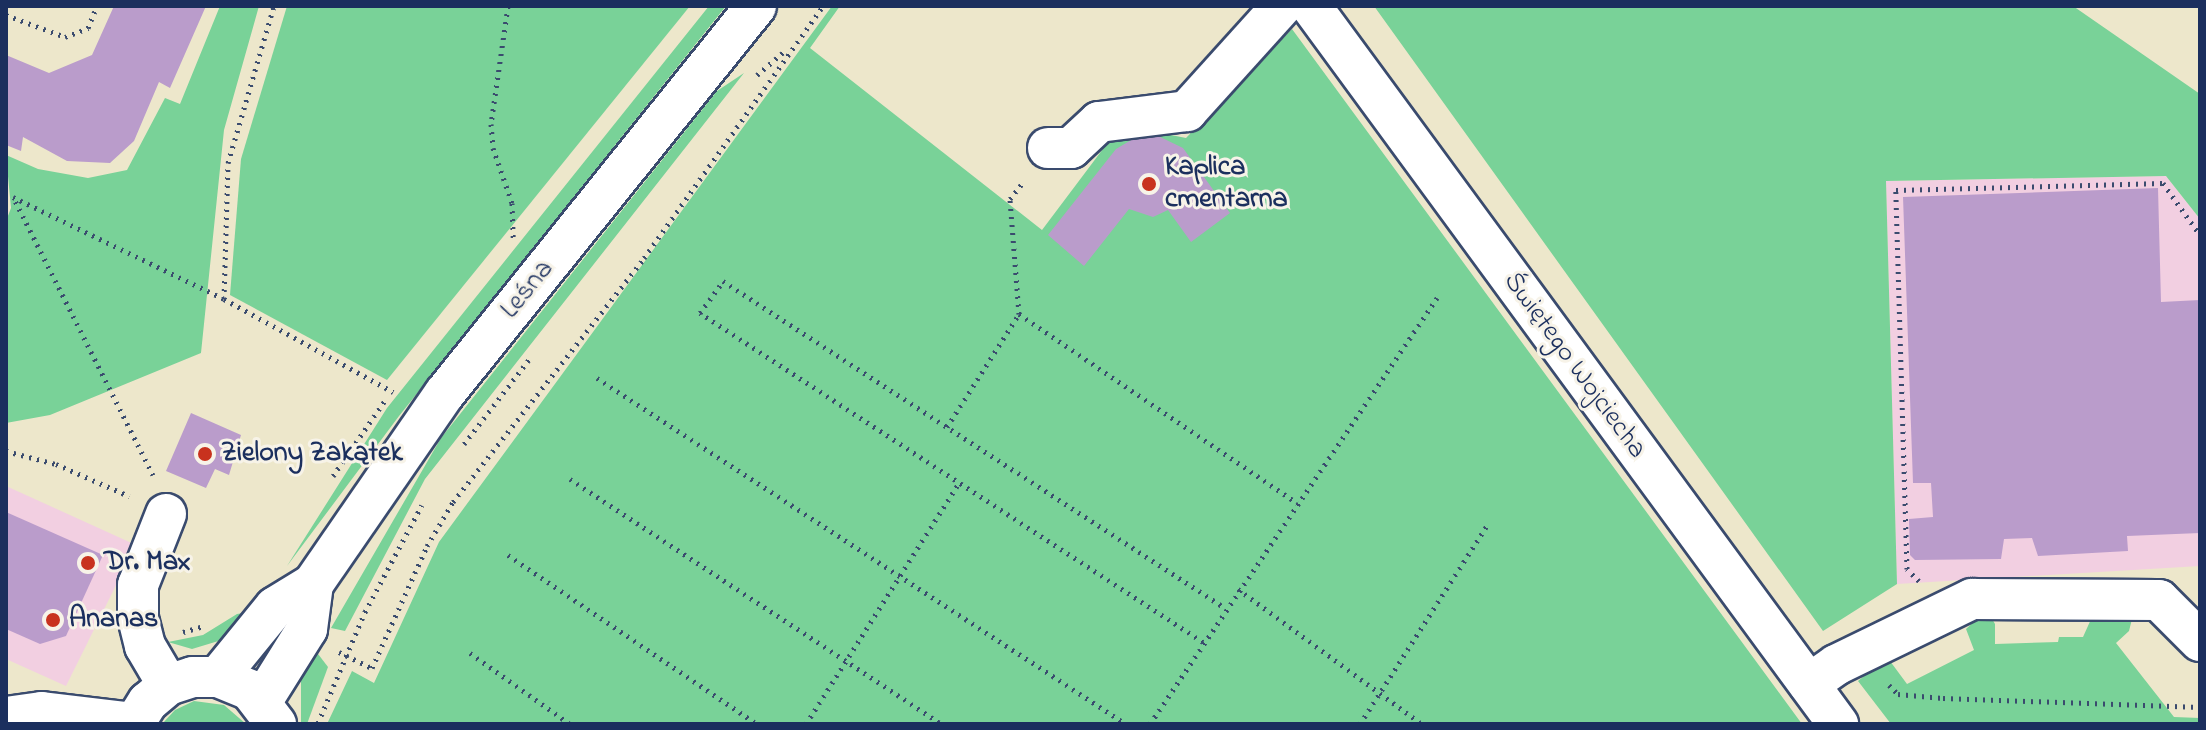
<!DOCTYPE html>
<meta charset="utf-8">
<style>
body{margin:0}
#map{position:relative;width:2206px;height:730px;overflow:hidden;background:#ede7cb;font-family:"Indie Flower",sans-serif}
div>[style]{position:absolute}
.built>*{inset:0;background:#f2cfe1}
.green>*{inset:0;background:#79d298}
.building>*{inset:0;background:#ba9ccb}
.path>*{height:5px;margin-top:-2.5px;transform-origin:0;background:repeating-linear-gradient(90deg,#3a4b6e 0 2px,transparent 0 8px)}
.roads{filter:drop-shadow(2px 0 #3a4b6e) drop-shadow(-2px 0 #3a4b6e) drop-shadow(0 2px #3a4b6e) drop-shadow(0 -2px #3a4b6e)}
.minor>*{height:40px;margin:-20px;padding:0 20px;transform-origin:20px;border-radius:20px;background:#fff}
.dots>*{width:22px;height:22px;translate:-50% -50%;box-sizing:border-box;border:4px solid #f7f3e8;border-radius:50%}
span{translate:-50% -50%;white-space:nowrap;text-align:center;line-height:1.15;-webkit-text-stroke:6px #f7f3e8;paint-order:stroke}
.poi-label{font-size:28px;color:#1b2f5e;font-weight:700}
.left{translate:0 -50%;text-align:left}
.street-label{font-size:28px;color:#1b2f5e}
.frame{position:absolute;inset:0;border:8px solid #1b2f5e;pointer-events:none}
</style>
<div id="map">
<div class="built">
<div style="clip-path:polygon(2166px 176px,2200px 219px,2200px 566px,1897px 584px,1886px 181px)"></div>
<div style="clip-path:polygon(6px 486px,136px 545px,66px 686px,6px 659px)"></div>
</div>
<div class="green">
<div style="clip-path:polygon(220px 6px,259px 6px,224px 130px,201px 353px,50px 415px,6px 423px,6px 221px,11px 208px,6px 155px,38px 169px,88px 178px,127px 170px,165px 98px,180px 104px)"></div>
<div style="clip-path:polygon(287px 6px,690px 6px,387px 380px,230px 295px,241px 159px)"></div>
<div style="clip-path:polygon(709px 6px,726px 6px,399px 416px,287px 566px,387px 408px)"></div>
<div style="clip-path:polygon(832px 6px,840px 6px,810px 48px,1042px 230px,1121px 125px,1186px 138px,1292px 29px,1802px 724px,327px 724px,352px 671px,374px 683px,439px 542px)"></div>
<div style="clip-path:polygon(1374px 6px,2073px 6px,2200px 94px,2200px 219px,2166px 176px,1886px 181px,1897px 584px,1823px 631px)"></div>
<div style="clip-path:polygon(744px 73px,425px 479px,345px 631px,331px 628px,441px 438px,717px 91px)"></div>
<div style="clip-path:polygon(255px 611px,225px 639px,192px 649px,168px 642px,203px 635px,237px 614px)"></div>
<div style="clip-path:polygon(1980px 616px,1991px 617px,1995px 624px,1995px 644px,2058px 642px,2059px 637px,2083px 637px,2092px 617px,2132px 619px,2129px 631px,2116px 643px,2174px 717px,2200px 718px,2200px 724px,1891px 724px,1858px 681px,1887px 657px,1907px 684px,1974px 650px,1966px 629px)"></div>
<div style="clip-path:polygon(315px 650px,328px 667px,307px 724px,301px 724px,301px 680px)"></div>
<div style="clip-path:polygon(194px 701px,224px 705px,246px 724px,162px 724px,175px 710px)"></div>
</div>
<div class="building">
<div style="clip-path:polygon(114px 6px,206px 6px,170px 88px,159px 82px,134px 141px,110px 163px,67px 161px,23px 137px,21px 151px,6px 145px,6px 55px,49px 73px,92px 55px)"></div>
<div style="clip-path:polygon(1156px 135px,1183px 148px,1230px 213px,1191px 242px,1168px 210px,1153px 217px,1129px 209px,1084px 266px,1048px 235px,1116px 149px,1138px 136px)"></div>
<div style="clip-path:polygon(2158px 188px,2161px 302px,2200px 300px,2200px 533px,2127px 536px,2128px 551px,2038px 556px,2032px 538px,2004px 539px,2001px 559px,1915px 560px,1910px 555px,1909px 519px,1933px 517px,1931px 483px,1913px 483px,1903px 197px)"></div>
<div style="clip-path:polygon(191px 413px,241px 435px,229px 475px,215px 469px,206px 488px,166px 471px)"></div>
<div style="clip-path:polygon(6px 512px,103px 555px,66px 636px,40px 644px,6px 629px)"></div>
</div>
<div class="path">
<div style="left:508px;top:6px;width:119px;rotate:98.2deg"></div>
<div style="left:491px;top:124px;width:24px;rotate:85deg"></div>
<div style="left:493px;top:148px;width:58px;rotate:70.9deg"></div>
<div style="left:512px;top:203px;width:37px;rotate:88deg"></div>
<div style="left:6px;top:15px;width:63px;rotate:20.4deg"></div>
<div style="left:65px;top:37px;width:25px;rotate:-21deg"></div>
<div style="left:88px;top:28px;width:24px;rotate:-68deg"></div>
<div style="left:757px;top:75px;width:35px;rotate:-41deg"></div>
<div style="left:224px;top:299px;width:136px;rotate:-88.3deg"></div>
<div style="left:228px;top:163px;width:164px;rotate:-73.7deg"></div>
<div style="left:1019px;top:314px;width:336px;rotate:34.2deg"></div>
<div style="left:597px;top:378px;width:632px;rotate:33.19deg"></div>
<div style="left:947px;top:427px;width:134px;rotate:-57.5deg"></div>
<div style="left:1019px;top:314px;width:115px;rotate:-94.5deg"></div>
<div style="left:1010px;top:199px;width:23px;rotate:-52deg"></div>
<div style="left:464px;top:444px;width:110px;rotate:-52.4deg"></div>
<div style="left:6px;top:451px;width:52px;rotate:14.6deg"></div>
<div style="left:56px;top:464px;width:80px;rotate:23.7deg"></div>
<div style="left:153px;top:475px;width:311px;rotate:-116.7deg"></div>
<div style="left:13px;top:197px;width:234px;rotate:25.8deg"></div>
<div style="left:224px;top:299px;width:193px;rotate:28.8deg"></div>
<div style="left:333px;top:476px;width:93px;rotate:-55.5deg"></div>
<div style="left:570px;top:479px;width:445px;rotate:33.4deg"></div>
<div style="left:508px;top:555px;width:301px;rotate:34.2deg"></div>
<div style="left:1919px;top:581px;width:17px;rotate:-135deg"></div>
<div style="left:1907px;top:569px;width:379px;rotate:-91.7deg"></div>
<div style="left:1896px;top:190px;width:267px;rotate:-1.5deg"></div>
<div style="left:2163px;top:183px;width:64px;rotate:54.6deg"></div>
<div style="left:1238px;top:589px;width:228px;rotate:36.3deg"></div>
<div style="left:183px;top:632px;width:22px;rotate:-16deg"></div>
<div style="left:1203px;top:642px;width:601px;rotate:-146.81deg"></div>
<div style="left:700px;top:313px;width:39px;rotate:-54deg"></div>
<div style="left:723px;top:281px;width:599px;rotate:33.08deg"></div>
<div style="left:339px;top:652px;width:37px;rotate:26deg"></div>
<div style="left:372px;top:668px;width:134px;rotate:-65.7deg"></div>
<div style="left:427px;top:546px;width:51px;rotate:-59.4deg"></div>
<div style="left:453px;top:502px;width:310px;rotate:-51.9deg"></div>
<div style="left:644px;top:258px;width:309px;rotate:-54.6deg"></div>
<div style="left:470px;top:653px;width:123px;rotate:35.4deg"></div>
<div style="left:1889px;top:685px;width:13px;rotate:45deg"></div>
<div style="left:1898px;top:694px;width:45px;rotate:5.1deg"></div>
<div style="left:1943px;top:698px;width:257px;rotate:2deg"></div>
<div style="left:318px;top:723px;width:121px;rotate:-67.1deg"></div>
<div style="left:365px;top:612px;width:121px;rotate:-62deg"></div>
<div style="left:806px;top:724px;width:285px;rotate:-57.6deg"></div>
<div style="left:1150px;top:724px;width:514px;rotate:-56.03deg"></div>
<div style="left:1360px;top:724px;width:237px;rotate:-57.4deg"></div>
</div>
<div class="roads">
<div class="minor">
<div style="left:1311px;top:6px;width:891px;rotate:53.72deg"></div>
<div style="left:1048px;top:148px;width:23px"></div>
<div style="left:1071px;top:148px;width:38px;rotate:-43deg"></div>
<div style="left:1099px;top:122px;width:89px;rotate:-7.1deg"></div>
<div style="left:1187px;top:111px;width:142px;rotate:-47.9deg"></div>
<div style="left:166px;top:514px;width:76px;rotate:111.5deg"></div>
<div style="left:138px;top:585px;width:33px;rotate:90deg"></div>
<div style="left:138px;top:618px;width:29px;rotate:76deg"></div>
<div style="left:145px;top:646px;width:45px;rotate:59.5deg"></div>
<div style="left:218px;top:677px;width:90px;rotate:-50.8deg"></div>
<div style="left:275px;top:607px;width:44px;rotate:-31.2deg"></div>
<div style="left:313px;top:584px;width:232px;rotate:-55.4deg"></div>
<div style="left:445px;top:393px;width:496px;rotate:-51.2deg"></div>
<div style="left:1809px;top:684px;width:33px;rotate:-35deg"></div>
<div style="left:1836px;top:665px;width:151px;rotate:-25.9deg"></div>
<div style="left:1972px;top:599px;width:187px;rotate:0.3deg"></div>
<div style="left:2159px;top:600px;width:58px;rotate:45deg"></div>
<div style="left:262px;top:701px;width:85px;rotate:-58deg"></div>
<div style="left:307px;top:629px;width:45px;rotate:-82.4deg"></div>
<div style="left:6px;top:717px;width:36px;rotate:-8deg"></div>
<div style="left:42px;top:712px;width:93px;rotate:6.8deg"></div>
<div style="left:134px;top:724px;width:26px;rotate:-58deg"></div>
<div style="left:148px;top:702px;width:26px;rotate:-40deg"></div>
<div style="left:168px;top:685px;width:26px;rotate:-18deg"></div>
<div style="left:193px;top:677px;width:25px"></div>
<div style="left:218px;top:677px;width:35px;rotate:22deg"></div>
<div style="left:250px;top:690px;width:43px;rotate:52.6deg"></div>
</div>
</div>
<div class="dots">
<div style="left:1149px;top:184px;background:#c8321e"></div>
<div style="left:205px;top:454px;background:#c8321e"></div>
<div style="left:88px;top:563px;background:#c8321e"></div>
<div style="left:53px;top:620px;background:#c8321e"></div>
</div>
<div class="poi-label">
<span class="left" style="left:1165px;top:184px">Kaplica<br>cmentarna</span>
<span class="left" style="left:221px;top:454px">Zielony Zakątek</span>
<span class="left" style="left:104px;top:563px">Dr. Max</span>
<span class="left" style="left:69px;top:620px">Ananas</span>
</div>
<div class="street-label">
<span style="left:528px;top:290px;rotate:-51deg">Leśna</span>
<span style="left:1574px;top:366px;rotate:54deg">Świętego Wojciecha</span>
</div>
<div class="frame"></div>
</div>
